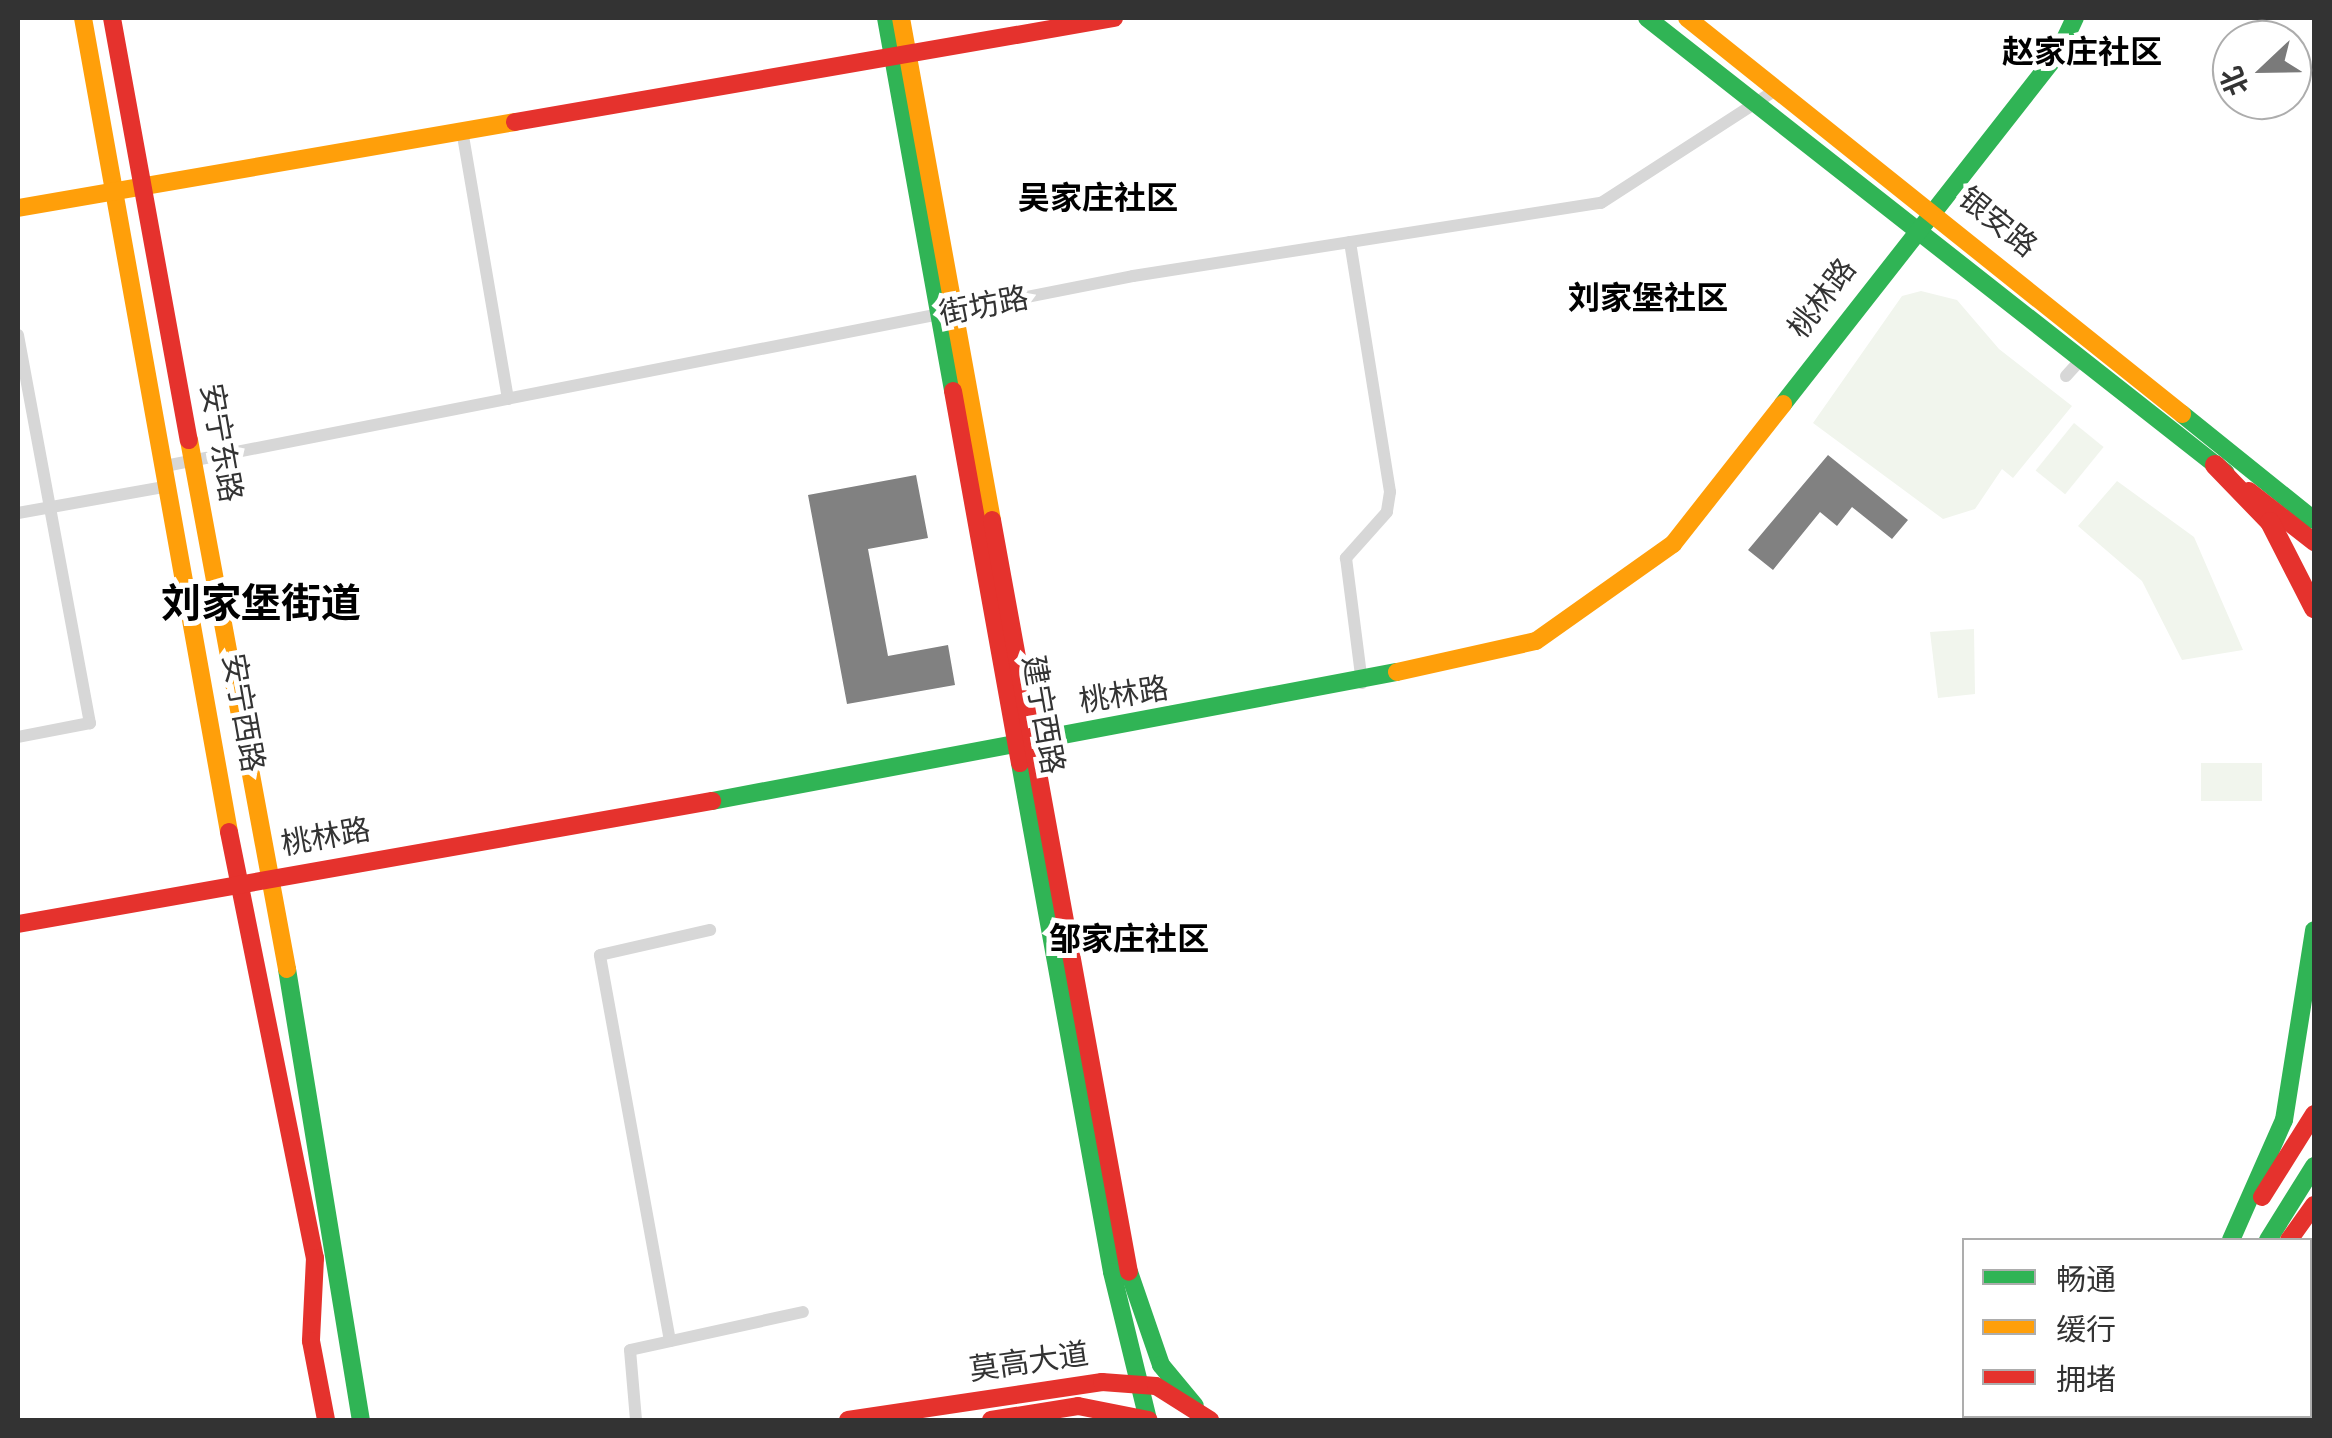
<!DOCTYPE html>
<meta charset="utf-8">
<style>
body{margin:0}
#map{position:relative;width:2332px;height:1438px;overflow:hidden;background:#fff;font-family:"Sofia Sans Condensed","Noto Sans SC",sans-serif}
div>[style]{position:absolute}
.green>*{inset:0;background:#f1f5ed;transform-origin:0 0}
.building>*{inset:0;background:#818181}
.street>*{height:12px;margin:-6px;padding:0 6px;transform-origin:6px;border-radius:6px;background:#d7d7d7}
.fast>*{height:18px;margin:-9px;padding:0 9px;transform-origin:9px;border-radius:9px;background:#30b455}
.slow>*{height:18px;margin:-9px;padding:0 9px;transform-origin:9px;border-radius:9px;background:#ff9f0a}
.jam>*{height:18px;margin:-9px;padding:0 9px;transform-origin:9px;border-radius:9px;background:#e5322d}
.jam-bridge>*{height:20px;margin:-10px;padding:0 10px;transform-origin:10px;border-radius:10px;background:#e5322d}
span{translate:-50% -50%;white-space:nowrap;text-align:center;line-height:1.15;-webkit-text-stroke:10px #fff;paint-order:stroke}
.street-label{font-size:30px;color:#333}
.neighbourhood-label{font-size:32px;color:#000;font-weight:700}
.district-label{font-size:40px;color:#000;font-weight:700}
.frame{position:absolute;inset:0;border:20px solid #333;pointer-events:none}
.legend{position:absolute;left:1962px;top:1238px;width:350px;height:180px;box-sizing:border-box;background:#fff;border:2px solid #adadad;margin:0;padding:12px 18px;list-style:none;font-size:30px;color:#333}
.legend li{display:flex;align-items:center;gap:20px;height:50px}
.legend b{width:50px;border:2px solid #adadad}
.north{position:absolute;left:2212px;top:20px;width:100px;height:100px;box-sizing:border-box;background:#fff;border:2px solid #adadad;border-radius:50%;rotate:248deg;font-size:28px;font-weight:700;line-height:40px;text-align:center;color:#333}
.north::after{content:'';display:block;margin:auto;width:35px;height:45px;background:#7a7a7a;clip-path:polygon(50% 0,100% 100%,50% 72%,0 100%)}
</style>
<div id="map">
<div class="green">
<div style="clip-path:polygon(1921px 291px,1957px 300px,1999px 349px,2072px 406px,2013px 478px,2002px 469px,1975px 509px,1943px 519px,1813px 423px,1902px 296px)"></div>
<div style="left:2074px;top:423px;width:38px;height:61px;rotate:39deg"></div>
<div style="clip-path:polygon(2117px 481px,2194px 537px,2243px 650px,2182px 660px,2142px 581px,2078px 526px)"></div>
<div style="clip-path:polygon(1974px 629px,1975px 694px,1938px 698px,1930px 632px)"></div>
<div style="left:2201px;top:763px;width:61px;height:38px"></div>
</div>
<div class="building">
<div style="clip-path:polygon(1828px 455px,1908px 520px,1892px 539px,1852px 507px,1837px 526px,1820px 512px,1773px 570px,1748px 550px)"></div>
<div style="clip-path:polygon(916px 475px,928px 538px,868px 549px,888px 656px,948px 645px,955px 685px,847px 704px,808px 495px)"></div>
</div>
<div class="street">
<div style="left:462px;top:130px;width:273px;rotate:80.3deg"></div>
<div style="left:1350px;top:242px;width:253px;rotate:80.9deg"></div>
<div style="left:1390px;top:492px;width:20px;rotate:99deg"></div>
<div style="left:1387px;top:512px;width:62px;rotate:131.7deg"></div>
<div style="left:1346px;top:558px;width:126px;rotate:82.7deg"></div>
<div style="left:18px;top:335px;width:395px;rotate:79.5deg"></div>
<div style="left:90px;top:723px;width:73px;rotate:169deg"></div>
<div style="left:2066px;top:376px;width:24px;rotate:-48deg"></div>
<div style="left:165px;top:466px;width:986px;rotate:-11.1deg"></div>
<div style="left:1133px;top:276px;width:474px;rotate:-8.9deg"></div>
<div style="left:1601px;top:203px;width:208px;rotate:-32.9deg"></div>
<div style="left:18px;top:513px;width:153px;rotate:-10.1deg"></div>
<div style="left:670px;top:1341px;width:392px;rotate:-100.3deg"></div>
<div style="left:600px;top:955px;width:113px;rotate:-12.8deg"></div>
<div style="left:636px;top:1420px;width:70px;rotate:-94.9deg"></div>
<div style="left:630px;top:1350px;width:177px;rotate:-12.4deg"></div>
</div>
<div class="fast">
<div style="left:886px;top:18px;width:379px;rotate:79.8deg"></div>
<div style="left:1647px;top:18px;width:736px;rotate:38.16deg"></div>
<div style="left:1783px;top:404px;width:447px;rotate:-51.9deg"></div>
<div style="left:2059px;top:52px;width:38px;rotate:-65deg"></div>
<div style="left:2182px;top:414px;width:169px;rotate:38.8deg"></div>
<div style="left:1020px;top:763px;width:517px;rotate:79.75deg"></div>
<div style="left:1112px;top:1272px;width:152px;rotate:76.3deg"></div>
<div style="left:712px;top:801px;width:697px;rotate:-10.67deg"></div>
<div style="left:287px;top:969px;width:457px;rotate:80.7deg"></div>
<div style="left:2231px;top:1240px;width:131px;rotate:-66.2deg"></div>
<div style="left:2284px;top:1120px;width:192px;rotate:-81deg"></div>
<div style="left:2268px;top:1240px;width:87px;rotate:-58.1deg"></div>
<div style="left:1129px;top:1272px;width:98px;rotate:71deg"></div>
<div style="left:1161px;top:1365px;width:53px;rotate:50.3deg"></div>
</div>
<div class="slow">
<div style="left:83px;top:18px;width:827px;rotate:79.83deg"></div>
<div style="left:901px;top:18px;width:510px;rotate:79.73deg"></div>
<div style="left:1687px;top:18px;width:634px;rotate:38.66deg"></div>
<div style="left:18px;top:208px;width:504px;rotate:-9.82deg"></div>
<div style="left:189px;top:440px;width:538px;rotate:79.5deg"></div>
<div style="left:1397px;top:672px;width:142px;rotate:-12.6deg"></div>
<div style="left:1536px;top:641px;width:168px;rotate:-35.3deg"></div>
<div style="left:1673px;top:544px;width:178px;rotate:-51.8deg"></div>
</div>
<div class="jam">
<div style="left:112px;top:18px;width:429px;rotate:79.7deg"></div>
<div style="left:515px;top:122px;width:608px;rotate:-9.85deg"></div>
<div style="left:953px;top:391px;width:378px;rotate:79.8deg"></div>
<div style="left:2249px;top:491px;width:83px;rotate:38.1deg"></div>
<div style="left:992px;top:520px;width:764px;rotate:79.68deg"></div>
<div style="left:229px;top:832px;width:435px;rotate:78.6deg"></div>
<div style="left:315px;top:1258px;width:83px;rotate:92.8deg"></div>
<div style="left:311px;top:1341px;width:80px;rotate:79.2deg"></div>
<div style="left:18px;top:924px;width:705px;rotate:-10.05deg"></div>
<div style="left:2262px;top:1197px;width:98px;rotate:-57.9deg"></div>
<div style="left:2289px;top:1240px;width:43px;rotate:-54.5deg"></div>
<div style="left:848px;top:1420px;width:257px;rotate:-8.5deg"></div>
<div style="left:1102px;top:1382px;width:54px;rotate:4.2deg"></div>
<div style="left:1156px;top:1386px;width:64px;rotate:32.2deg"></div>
<div style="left:991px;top:1420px;width:88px;rotate:-9.1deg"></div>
<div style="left:1078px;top:1406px;width:72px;rotate:11.2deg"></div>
<div style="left:2140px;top:1420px;width:4px;rotate:-63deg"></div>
<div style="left:2173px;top:1420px;width:6px;rotate:-45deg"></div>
</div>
<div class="jam-bridge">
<div style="left:2215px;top:465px;width:79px;rotate:46deg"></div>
<div style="left:2270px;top:522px;width:97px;rotate:62.9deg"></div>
</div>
<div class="street-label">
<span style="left:1997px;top:223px;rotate:39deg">银安路</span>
<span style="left:1823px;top:299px;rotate:-53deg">桃林路</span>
<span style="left:984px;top:307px;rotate:-11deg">街坊路</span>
<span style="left:220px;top:443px;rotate:80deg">安宁东路</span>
<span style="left:1124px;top:696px;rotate:-9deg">桃林路</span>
<span style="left:242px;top:713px;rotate:80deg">安宁西路</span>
<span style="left:1042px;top:715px;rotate:80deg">建宁西路</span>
<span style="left:326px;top:838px;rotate:-10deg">桃林路</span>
<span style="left:1029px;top:1363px;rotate:-8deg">莫高大道</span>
</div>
<div class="neighbourhood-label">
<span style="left:2082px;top:54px">赵家庄社区</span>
<span style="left:1098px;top:200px">吴家庄社区</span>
<span style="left:1648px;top:300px">刘家堡社区</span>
<span style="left:1129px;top:941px">邹家庄社区</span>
</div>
<div class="district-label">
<span style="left:261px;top:605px">刘家堡街道</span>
</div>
<div class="frame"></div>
<ul class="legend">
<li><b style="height:12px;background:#30b455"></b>畅通</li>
<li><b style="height:12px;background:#ff9f0a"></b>缓行</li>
<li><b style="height:12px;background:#e5322d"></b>拥堵</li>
</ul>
<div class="north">北</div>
</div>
